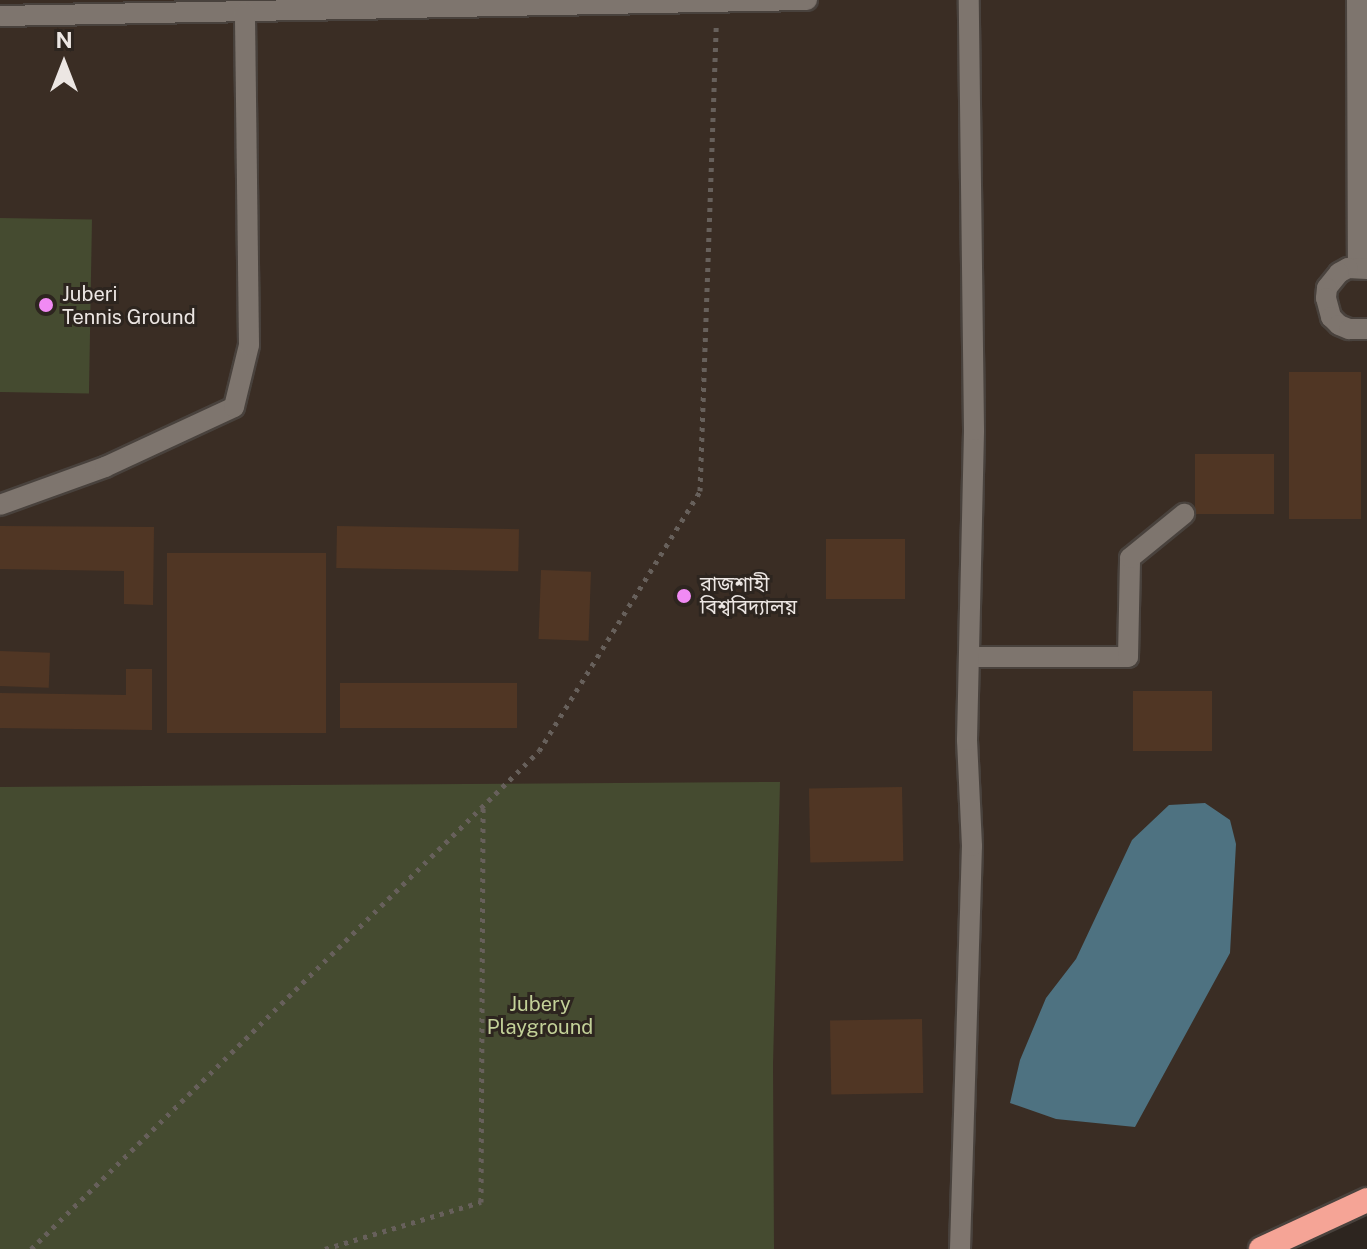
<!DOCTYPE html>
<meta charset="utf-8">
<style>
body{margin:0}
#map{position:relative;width:1367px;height:1249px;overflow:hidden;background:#2d251f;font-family:"Public Sans","Noto Sans Bengali",sans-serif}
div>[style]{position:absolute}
.built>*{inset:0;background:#3a2d24}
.green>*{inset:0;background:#454b30;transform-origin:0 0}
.water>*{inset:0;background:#4e7281}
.building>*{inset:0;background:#503624;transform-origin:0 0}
.path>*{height:5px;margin-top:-2.5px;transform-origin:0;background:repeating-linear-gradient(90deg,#67605b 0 4px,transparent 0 10px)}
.roads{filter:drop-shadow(2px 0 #49423d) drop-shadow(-2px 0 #49423d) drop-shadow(0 2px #49423d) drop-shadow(0 -2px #49423d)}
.minor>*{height:20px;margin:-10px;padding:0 10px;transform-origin:10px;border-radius:10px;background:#7e756e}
.highway>*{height:24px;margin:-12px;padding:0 12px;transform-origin:12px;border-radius:12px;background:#f5a496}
.dots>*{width:22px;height:22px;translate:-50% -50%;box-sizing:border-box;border:4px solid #2d251f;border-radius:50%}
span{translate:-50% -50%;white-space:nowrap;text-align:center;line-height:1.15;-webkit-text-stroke:6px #2d251f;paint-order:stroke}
.poi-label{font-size:20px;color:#ece6e3}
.left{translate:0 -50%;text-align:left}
.park-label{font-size:20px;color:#c3d198}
.north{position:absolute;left:24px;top:24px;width:80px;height:80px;-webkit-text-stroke:6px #2d251f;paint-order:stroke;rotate:0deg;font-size:22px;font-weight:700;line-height:32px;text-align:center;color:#ece6e3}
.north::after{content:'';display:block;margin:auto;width:28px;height:36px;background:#ece6e3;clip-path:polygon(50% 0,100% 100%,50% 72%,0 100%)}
</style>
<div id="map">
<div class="built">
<div style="clip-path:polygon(0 0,1367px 0,1367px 1192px,1245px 1249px,0 1249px)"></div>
</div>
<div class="green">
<div style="left:0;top:218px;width:92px;height:174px;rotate:1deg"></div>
<div style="clip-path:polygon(780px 782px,773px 1065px,774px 1249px,0 1249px,0 787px)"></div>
</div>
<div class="water">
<div style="clip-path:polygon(1205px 803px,1230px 820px,1236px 844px,1230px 953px,1135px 1127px,1056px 1119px,1010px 1103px,1020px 1060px,1046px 998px,1076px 959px,1132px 840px,1169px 805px)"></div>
</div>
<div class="building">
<div style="left:1361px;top:372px;width:147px;height:72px;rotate:90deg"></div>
<div style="left:1274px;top:454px;width:60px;height:79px;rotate:90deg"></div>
<div style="clip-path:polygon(0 526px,154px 527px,153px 605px,124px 604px,124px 571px,0 569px)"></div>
<div style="left:337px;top:526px;width:182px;height:42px;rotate:1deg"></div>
<div style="left:826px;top:539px;width:79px;height:60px"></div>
<div style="left:167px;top:553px;width:159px;height:180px"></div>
<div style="left:541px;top:570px;width:50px;height:69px;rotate:2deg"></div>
<div style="left:0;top:651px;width:50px;height:35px;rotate:2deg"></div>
<div style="clip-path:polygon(126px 669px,152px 669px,152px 730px,0 728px,0 693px,126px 695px)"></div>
<div style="left:340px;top:683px;width:177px;height:45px"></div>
<div style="left:1133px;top:691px;width:79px;height:60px"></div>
<div style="left:902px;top:787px;width:74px;height:93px;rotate:89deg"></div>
<div style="left:922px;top:1019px;width:74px;height:92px;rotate:89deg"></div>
</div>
<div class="path">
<div style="left:31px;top:1249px;width:711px;rotate:-44.43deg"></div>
<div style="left:539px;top:751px;width:306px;rotate:-58.2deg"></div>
<div style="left:700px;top:491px;width:465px;rotate:-88deg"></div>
<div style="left:325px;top:1249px;width:163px;rotate:-16.8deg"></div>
<div style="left:481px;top:1202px;width:396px;rotate:-89.7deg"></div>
</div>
<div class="roads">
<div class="minor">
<div style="left:1357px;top:0;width:267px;rotate:89.8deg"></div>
<div style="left:0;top:16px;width:807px;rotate:-1.14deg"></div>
<div style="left:1367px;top:269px;width:19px;rotate:-177deg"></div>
<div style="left:1348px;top:268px;width:10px;rotate:151deg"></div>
<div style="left:1339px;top:273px;width:19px;rotate:129deg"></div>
<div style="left:1327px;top:288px;width:10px;rotate:96deg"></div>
<div style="left:1326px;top:298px;width:20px;rotate:75deg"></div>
<div style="left:1331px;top:317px;width:11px;rotate:45deg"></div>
<div style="left:1339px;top:325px;width:11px;rotate:22deg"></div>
<div style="left:1349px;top:329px;width:18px"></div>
<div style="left:0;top:505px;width:112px;rotate:-19.9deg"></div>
<div style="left:105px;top:467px;width:142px;rotate:-24.9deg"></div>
<div style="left:234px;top:407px;width:64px;rotate:-76.4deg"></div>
<div style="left:249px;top:345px;width:333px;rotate:-90.7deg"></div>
<div style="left:969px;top:657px;width:159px"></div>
<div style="left:1128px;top:657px;width:99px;rotate:-88.8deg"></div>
<div style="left:1130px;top:558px;width:70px;rotate:-39.2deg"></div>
<div style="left:960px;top:1249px;width:403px;rotate:-88.3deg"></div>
<div style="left:972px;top:846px;width:106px;rotate:-92.7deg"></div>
<div style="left:967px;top:740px;width:310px;rotate:-88.7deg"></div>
<div style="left:974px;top:430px;width:430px;rotate:-90.7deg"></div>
</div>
<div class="highway">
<div style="left:1261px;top:1249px;width:117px;rotate:-24.8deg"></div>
</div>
</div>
<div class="dots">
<div style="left:46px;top:305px;background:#f18af4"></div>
<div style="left:684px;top:596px;background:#f18af4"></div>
</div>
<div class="poi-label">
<span class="left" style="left:62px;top:306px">Juberi<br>Tennis Ground</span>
<span class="left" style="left:700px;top:596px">রাজশাহী<br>বিশ্ববিদ্যালয়</span>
</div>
<div class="park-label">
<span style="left:540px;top:1016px">Jubery<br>Playground</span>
</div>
<div class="north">N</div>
</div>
